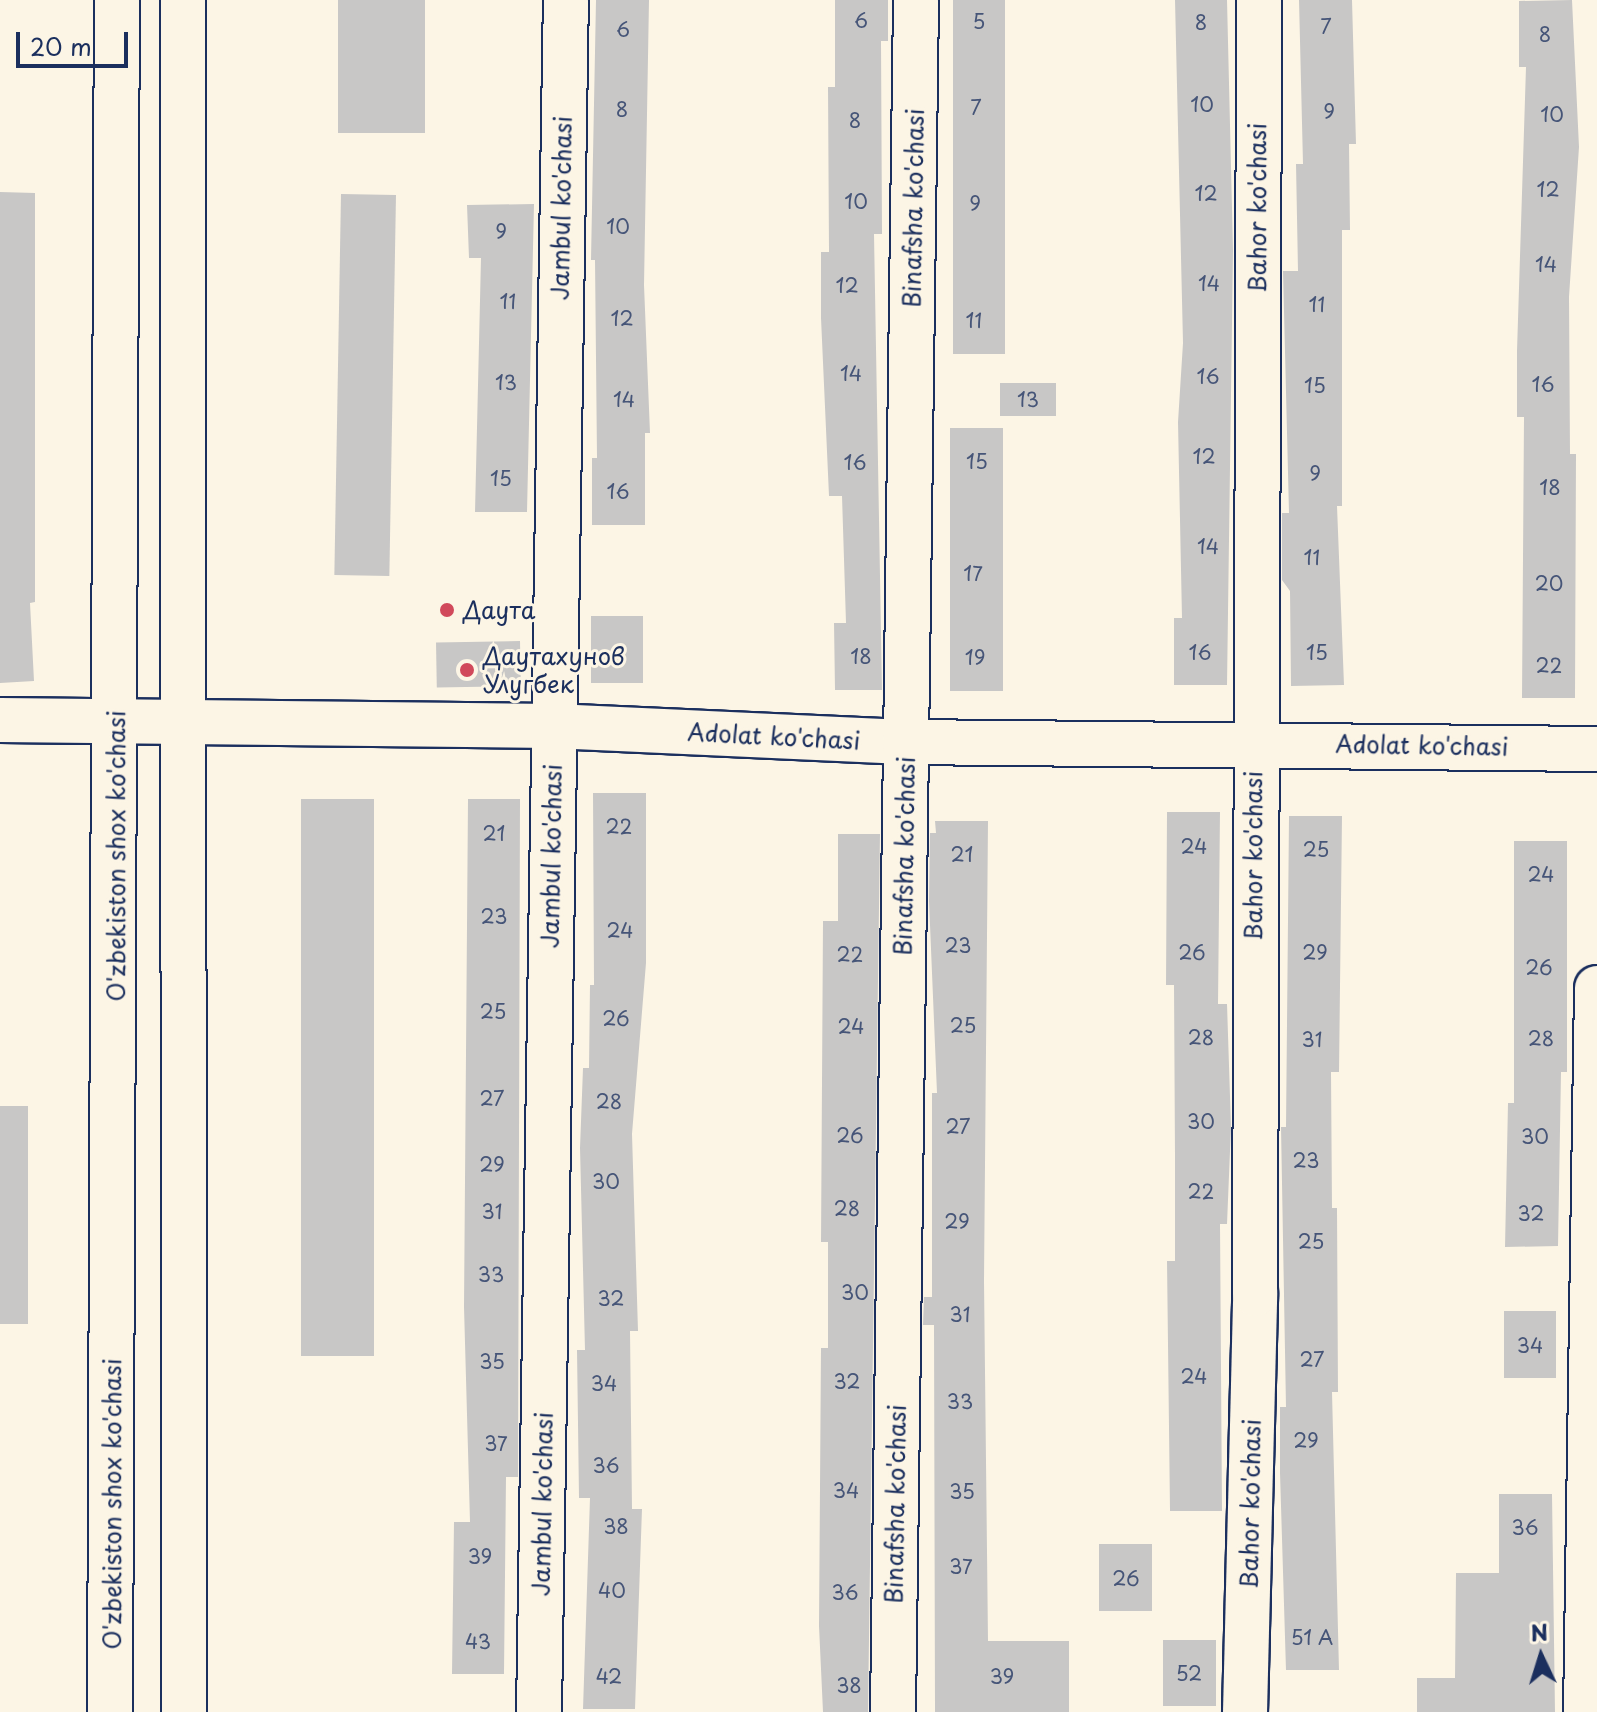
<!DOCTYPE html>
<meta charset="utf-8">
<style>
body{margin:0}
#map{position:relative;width:1597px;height:1712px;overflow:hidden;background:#fcf5e5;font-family:"Playpen Sans",sans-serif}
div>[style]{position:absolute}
.building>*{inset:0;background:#c8c7c6;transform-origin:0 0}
.roads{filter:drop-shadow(2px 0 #1b2f5e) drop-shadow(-2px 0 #1b2f5e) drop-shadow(0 2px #1b2f5e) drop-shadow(0 -2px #1b2f5e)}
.minor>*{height:44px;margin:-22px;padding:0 22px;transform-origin:22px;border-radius:22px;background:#fcf5e5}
.major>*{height:44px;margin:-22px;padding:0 22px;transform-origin:22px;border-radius:22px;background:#fcf5e5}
.dots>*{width:22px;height:22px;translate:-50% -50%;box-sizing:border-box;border:4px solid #fcf5e5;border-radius:50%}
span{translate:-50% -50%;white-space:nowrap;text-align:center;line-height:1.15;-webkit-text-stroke:6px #fcf5e5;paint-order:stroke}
.number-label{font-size:20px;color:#465578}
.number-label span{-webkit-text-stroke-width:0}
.street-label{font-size:24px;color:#1b2f5e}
.poi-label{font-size:24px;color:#1b2f5e}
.left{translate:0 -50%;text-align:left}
.north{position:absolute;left:1501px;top:1616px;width:80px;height:80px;-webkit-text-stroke:6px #fcf5e5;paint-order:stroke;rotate:356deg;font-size:22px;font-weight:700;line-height:32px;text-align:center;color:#1b2f5e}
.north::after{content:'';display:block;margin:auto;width:28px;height:36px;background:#1b2f5e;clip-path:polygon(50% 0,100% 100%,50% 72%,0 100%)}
.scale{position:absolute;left:16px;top:32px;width:112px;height:36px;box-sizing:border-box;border:4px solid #1b2f5e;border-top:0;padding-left:10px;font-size:24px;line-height:28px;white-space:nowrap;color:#1b2f5e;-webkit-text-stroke:6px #fcf5e5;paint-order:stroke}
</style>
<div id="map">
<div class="building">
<div style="left:338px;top:0;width:87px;height:133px"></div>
<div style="clip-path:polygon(596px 0,649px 0,644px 285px,650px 433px,645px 433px,645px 525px,592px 525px,592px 458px,597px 458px,595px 260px,591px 260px)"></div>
<div style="clip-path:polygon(835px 0,888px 0,888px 41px,881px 41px,882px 234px,874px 234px,882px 690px,835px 690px,834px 623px,846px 623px,842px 496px,829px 496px,821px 318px,821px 252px,829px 252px,828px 87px,835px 87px)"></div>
<div style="left:953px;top:0;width:52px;height:354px"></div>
<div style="clip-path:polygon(1175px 0,1227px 0,1233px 250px,1227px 685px,1174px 685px,1174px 618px,1182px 618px,1178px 422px,1183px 343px)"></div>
<div style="clip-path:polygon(1299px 0,1352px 0,1356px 144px,1349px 144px,1350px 230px,1342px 230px,1342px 506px,1337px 506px,1344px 685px,1291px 686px,1290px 591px,1282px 580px,1282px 513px,1289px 513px,1283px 271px,1298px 271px,1296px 164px,1303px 164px)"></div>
<div style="clip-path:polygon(1572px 0,1579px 147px,1569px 297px,1570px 454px,1576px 454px,1575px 698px,1522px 698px,1524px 417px,1517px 417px,1517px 351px,1526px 67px,1519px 67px,1519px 1px)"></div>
<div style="clip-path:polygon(0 192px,35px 193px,35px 602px,30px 603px,34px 681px,0 683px)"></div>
<div style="left:341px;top:194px;width:55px;height:381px;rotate:1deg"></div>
<div style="clip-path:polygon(534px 204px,527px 512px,475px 512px,481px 258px,469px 258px,467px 205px)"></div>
<div style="left:1000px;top:383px;width:56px;height:33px"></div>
<div style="left:950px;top:428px;width:53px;height:263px"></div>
<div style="left:591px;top:616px;width:52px;height:67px"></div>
<div style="left:520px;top:641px;width:45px;height:84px;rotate:89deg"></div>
<div style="clip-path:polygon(593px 793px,646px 793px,646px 963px,632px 1134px,638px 1331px,630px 1331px,632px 1509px,642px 1509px,635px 1709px,583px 1709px,590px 1498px,579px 1498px,577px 1350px,585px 1350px,580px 1148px,583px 1068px,589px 1068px,590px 985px,594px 985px)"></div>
<div style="left:301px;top:799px;width:73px;height:557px"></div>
<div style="clip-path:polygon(468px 799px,520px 799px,518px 1477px,506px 1477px,504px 1674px,452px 1674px,454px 1522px,470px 1522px,464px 1307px)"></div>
<div style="clip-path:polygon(1167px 812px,1220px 812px,1218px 1004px,1227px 1004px,1231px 1127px,1227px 1224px,1220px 1224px,1222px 1511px,1170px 1511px,1167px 1261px,1175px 1261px,1175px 1157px,1174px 985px,1166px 985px)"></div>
<div style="clip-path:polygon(1289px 816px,1342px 816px,1339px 1072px,1331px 1072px,1332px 1208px,1337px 1208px,1338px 1392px,1332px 1392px,1339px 1670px,1286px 1670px,1280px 1473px,1280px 1407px,1286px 1407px,1281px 1127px,1286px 1127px)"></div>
<div style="clip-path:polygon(935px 821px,988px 821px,984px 1281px,988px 1641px,1069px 1641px,1069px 1712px,935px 1712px,934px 1325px,923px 1325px,924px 1297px,932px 1297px,932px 1093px,937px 1093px,929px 901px,930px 833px,936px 833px)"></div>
<div style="clip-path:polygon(838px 834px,880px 834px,868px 1712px,823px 1712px,819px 1626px,821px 1348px,828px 1348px,828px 1242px,821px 1242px,823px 921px,838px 921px)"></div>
<div style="clip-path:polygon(1514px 841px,1567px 841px,1567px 1072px,1561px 1072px,1558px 1246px,1505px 1247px,1508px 1103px,1514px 1103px)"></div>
<div style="left:0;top:1106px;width:28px;height:218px"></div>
<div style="left:1504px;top:1311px;width:52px;height:67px"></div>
<div style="clip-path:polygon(1499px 1494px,1552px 1494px,1555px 1712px,1417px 1712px,1417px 1678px,1455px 1678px,1456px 1573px,1499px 1573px)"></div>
<div style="left:1152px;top:1544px;width:67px;height:53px;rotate:90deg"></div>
<div style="left:1163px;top:1640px;width:53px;height:66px"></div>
</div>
<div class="roads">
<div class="minor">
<div style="left:0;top:720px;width:553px;rotate:0.62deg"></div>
<div style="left:553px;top:726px;width:352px;rotate:2.6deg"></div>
<div style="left:905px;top:742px;width:692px;rotate:0.58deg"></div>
<div style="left:539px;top:1712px;width:1712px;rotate:-89.1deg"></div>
<div style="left:893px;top:1712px;width:1712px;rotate:-89.23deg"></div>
<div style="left:1245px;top:1712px;width:418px;rotate:-88.6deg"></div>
<div style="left:1255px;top:1294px;width:1294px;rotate:-89.82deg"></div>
<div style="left:1586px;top:1712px;width:724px;rotate:-89.13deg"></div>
</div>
<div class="major">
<div style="left:183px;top:0;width:1712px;rotate:89.97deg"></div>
<div style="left:110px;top:1712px;width:1712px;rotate:-89.77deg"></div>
</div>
</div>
<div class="dots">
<div style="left:447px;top:610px;background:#d1495b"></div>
<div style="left:467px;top:670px;background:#d1495b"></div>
</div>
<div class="number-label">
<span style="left:861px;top:20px">6</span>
<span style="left:979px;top:21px">5</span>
<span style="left:1201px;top:22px">8</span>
<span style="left:1326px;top:26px">7</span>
<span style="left:623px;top:29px">6</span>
<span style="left:1545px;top:34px">8</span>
<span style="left:1202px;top:104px">10</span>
<span style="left:976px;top:107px">7</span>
<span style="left:622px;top:109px">8</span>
<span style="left:1329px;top:111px">9</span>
<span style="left:1552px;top:114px">10</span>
<span style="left:855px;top:120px">8</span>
<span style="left:1548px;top:189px">12</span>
<span style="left:1206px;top:193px">12</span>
<span style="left:856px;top:201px">10</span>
<span style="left:975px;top:203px">9</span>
<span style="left:618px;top:226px">10</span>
<span style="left:501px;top:231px">9</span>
<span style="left:1546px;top:264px">14</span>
<span style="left:1209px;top:283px">14</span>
<span style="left:847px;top:285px">12</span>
<span style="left:508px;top:301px">11</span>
<span style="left:1317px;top:304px">11</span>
<span style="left:622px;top:318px">12</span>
<span style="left:974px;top:320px">11</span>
<span style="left:851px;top:373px">14</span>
<span style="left:1208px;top:376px">16</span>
<span style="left:506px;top:382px">13</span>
<span style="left:1543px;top:384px">16</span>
<span style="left:1315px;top:385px">15</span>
<span style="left:624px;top:399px">14</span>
<span style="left:1028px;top:399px">13</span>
<span style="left:1204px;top:456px">12</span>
<span style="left:977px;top:461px">15</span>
<span style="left:855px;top:462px">16</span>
<span style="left:1315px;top:473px">9</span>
<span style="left:501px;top:478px">15</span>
<span style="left:1550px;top:487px">18</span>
<span style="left:618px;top:491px">16</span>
<span style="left:1208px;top:546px">14</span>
<span style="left:1312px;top:557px">11</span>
<span style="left:973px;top:573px">17</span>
<span style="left:1549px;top:583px">20</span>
<span style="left:1200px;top:652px">16</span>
<span style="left:1317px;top:652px">15</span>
<span style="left:861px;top:656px">18</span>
<span style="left:975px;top:657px">19</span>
<span style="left:1549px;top:665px">22</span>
<span style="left:619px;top:826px">22</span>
<span style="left:494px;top:833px">21</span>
<span style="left:1194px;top:846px">24</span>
<span style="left:1316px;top:849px">25</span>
<span style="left:962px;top:854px">21</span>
<span style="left:1541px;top:874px">24</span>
<span style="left:494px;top:916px">23</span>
<span style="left:620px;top:930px">24</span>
<span style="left:958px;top:945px">23</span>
<span style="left:1192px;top:952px">26</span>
<span style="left:1315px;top:952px">29</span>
<span style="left:850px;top:954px">22</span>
<span style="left:1539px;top:967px">26</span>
<span style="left:493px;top:1011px">25</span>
<span style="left:616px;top:1018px">26</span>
<span style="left:963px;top:1025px">25</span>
<span style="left:851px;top:1026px">24</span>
<span style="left:1201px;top:1037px">28</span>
<span style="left:1541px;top:1038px">28</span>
<span style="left:1312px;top:1039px">31</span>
<span style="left:492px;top:1098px">27</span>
<span style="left:609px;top:1101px">28</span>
<span style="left:1201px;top:1121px">30</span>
<span style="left:958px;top:1126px">27</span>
<span style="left:850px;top:1135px">26</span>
<span style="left:1535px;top:1136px">30</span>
<span style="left:1306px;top:1160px">23</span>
<span style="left:492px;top:1164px">29</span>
<span style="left:606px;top:1181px">30</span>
<span style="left:1201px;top:1191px">22</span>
<span style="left:847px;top:1208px">28</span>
<span style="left:492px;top:1211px">31</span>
<span style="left:1531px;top:1213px">32</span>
<span style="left:957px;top:1221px">29</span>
<span style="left:1311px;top:1241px">25</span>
<span style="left:491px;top:1274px">33</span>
<span style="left:855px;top:1292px">30</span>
<span style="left:611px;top:1298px">32</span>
<span style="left:960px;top:1314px">31</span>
<span style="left:1530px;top:1345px">34</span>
<span style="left:1312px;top:1359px">27</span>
<span style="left:492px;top:1361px">35</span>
<span style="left:1194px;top:1376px">24</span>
<span style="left:847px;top:1381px">32</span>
<span style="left:604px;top:1383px">34</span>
<span style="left:960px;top:1401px">33</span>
<span style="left:1306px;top:1440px">29</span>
<span style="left:496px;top:1443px">37</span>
<span style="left:606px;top:1465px">36</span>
<span style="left:846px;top:1490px">34</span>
<span style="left:962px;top:1491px">35</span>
<span style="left:616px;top:1526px">38</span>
<span style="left:1525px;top:1527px">36</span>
<span style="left:480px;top:1556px">39</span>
<span style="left:961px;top:1566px">37</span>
<span style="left:1126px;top:1578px">26</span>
<span style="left:612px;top:1590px">40</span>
<span style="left:845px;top:1592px">36</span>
<span style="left:1312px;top:1637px">51 А</span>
<span style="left:478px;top:1641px">43</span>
<span style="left:1189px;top:1673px">52</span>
<span style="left:609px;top:1676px">42</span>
<span style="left:1002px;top:1676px">39</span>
<span style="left:849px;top:1685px">38</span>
</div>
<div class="street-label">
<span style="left:561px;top:208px;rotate:-89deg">Jambul ko'chasi</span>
<span style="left:913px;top:208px;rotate:-89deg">Binafsha ko'chasi</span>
<span style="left:1257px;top:208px;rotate:-90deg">Bahor ko'chasi</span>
<span style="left:774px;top:736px;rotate:3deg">Adolat ko'chasi</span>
<span style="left:1422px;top:745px;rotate:1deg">Adolat ko'chasi</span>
<span style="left:116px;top:856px;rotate:-90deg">O'zbekiston shox ko'chasi</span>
<span style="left:551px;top:856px;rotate:-89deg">Jambul ko'chasi</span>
<span style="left:904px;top:856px;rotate:-89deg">Binafsha ko'chasi</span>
<span style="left:1253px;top:856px;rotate:-90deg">Bahor ko'chasi</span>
<span style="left:112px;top:1504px;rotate:-90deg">O'zbekiston shox ko'chasi</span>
<span style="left:542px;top:1504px;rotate:-89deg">Jambul ko'chasi</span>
<span style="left:895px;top:1504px;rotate:-89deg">Binafsha ko'chasi</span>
<span style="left:1250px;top:1504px;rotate:-89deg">Bahor ko'chasi</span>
</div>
<div class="poi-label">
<span class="left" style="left:463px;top:610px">Даута</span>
<span class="left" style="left:483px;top:670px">Даутахунов<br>Улугбек</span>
</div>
<div class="north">N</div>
<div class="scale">20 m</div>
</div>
